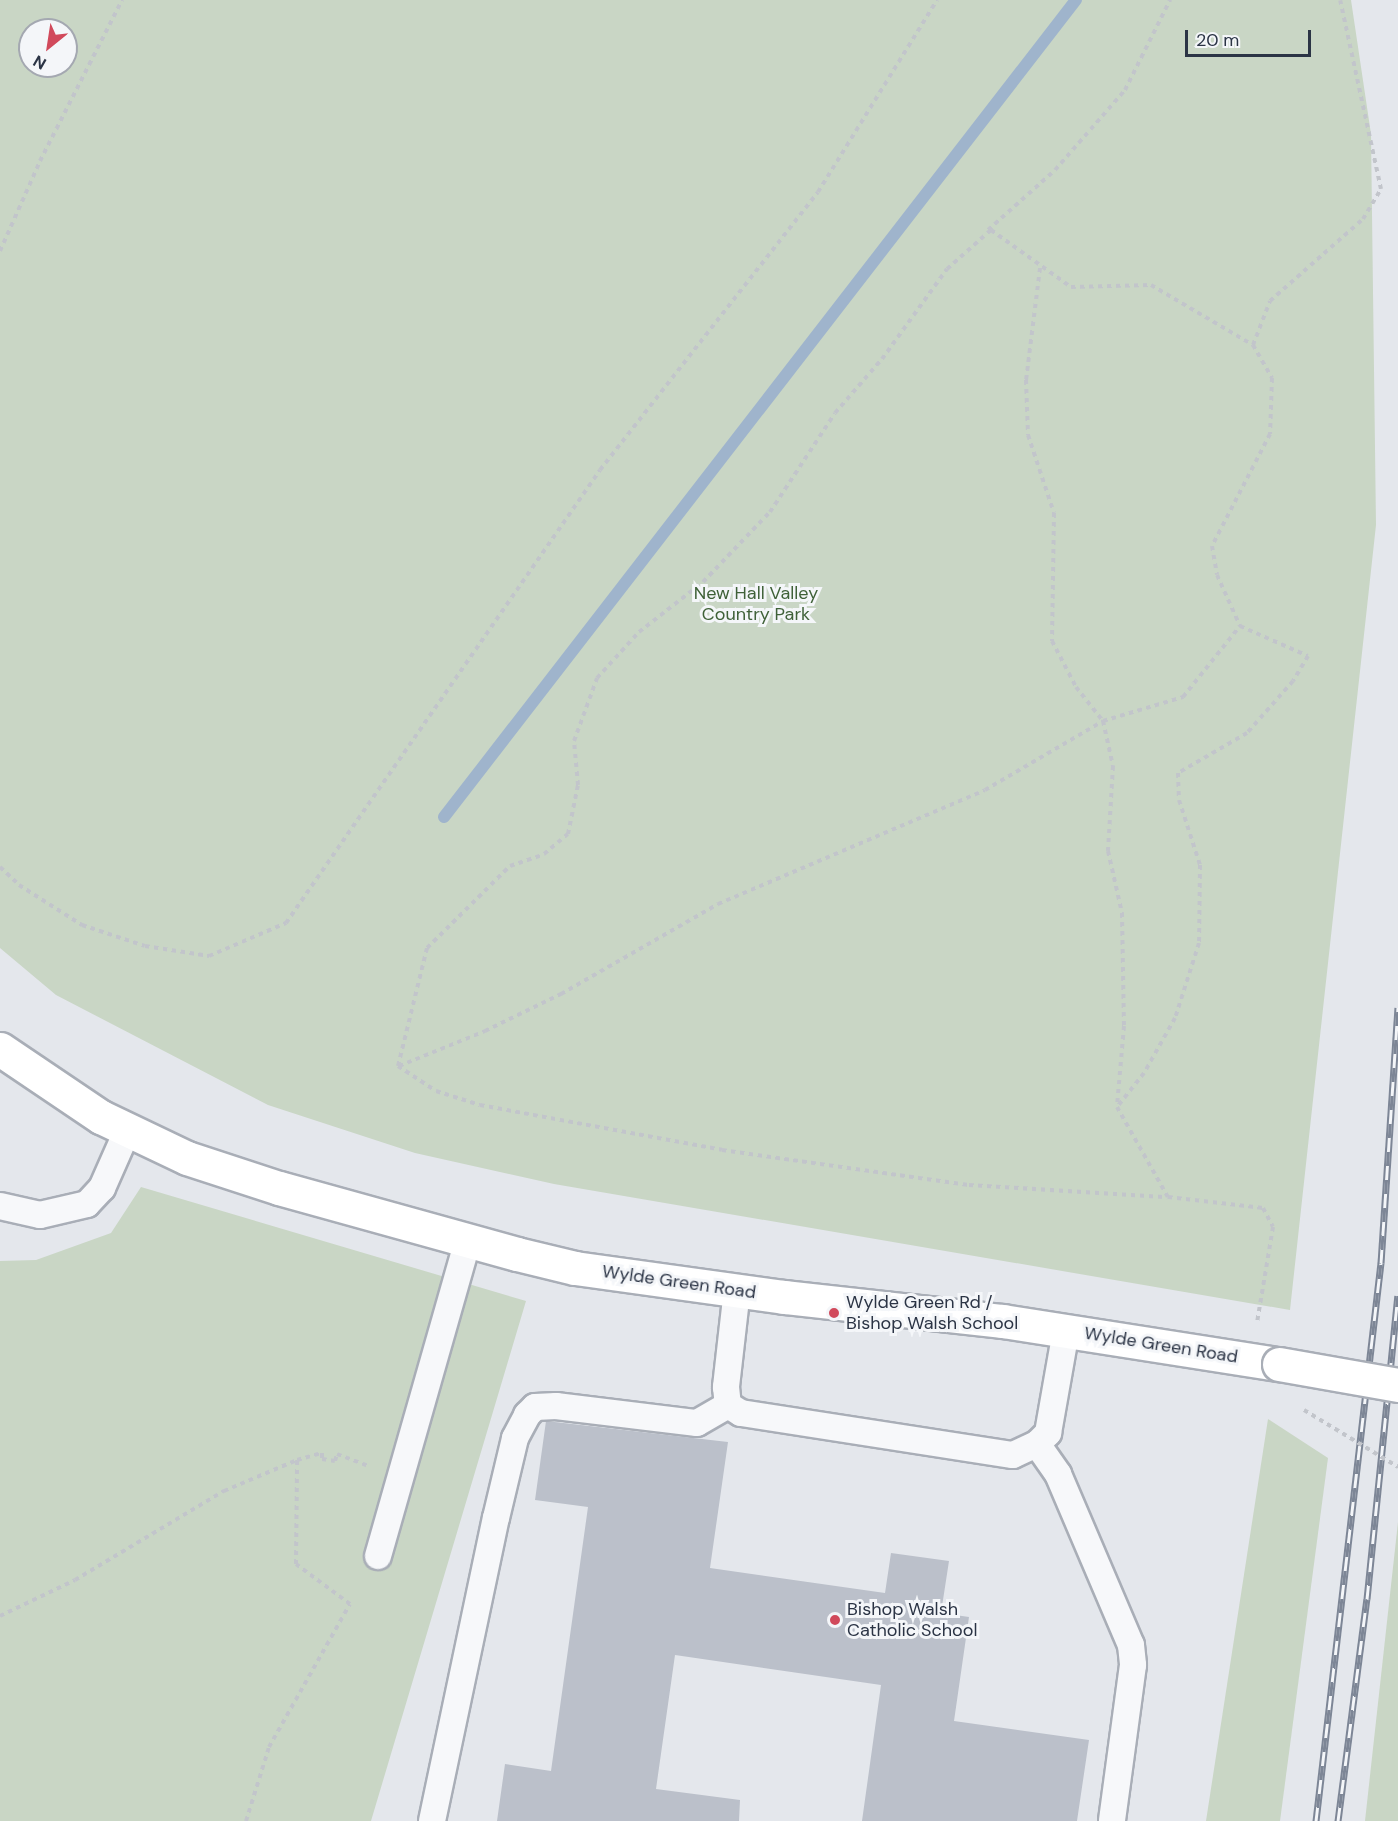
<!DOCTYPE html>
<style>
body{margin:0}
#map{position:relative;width:1398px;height:1821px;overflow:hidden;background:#e4e7ec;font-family:"DM Sans",sans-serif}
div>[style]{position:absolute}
.green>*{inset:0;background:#c9d6c5}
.stream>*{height:12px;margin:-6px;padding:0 6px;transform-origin:6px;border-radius:6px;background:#9fb4cc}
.building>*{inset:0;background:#bbc0ca}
.path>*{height:4px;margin-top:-2px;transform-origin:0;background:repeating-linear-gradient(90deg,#c2c5cb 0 4.5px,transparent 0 9px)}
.roads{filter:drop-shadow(2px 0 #a9aeb7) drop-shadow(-2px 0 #a9aeb7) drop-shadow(0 2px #a9aeb7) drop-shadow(0 -2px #a9aeb7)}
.lane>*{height:26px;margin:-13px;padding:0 13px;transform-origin:13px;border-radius:13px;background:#f7f8fa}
.secondary>*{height:33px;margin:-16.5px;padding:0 16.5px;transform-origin:16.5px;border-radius:16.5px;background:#fff}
.rail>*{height:7px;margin-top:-3.5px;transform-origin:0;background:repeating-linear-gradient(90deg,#f4f6f9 0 14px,#7d8696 0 28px);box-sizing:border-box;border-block:2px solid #7d8696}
.path-bridge>*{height:4px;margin-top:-2px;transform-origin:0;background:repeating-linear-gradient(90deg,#c2c5cb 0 4.5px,transparent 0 9px)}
.bridges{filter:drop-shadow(2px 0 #a9aeb7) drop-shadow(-2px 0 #a9aeb7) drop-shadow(0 2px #a9aeb7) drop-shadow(0 -2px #a9aeb7)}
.secondary-bridge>*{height:33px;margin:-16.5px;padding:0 16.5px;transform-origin:16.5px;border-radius:16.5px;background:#fff}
.dots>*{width:16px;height:16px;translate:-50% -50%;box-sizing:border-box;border:3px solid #f4f6f9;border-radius:50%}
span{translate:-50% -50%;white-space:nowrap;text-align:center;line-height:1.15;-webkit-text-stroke:6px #f4f6f9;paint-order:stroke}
.park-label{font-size:18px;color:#3f6138}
.street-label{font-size:18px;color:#2b3445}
.poi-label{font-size:18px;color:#2b3445}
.left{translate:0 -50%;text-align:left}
.north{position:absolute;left:18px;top:18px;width:60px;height:60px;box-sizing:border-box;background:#f4f6f9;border:2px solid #a4a8b1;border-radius:50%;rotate:210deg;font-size:16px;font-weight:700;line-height:24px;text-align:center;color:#2b3445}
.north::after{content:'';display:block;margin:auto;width:21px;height:27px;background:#d1495b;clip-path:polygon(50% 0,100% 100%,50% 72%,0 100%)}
.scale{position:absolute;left:1185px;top:30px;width:126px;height:27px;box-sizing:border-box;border:3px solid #2b3445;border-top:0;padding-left:8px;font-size:18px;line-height:21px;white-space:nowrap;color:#2b3445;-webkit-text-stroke:4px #f4f6f9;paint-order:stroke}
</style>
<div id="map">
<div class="green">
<div style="clip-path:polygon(evenodd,0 0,1351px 0,1371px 134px,1376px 525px,1290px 1310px,554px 1184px,415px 1153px,268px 1105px,56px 995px,0 948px,0 0,30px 30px,66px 30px,66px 66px,30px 66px,30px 30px)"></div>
<div style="clip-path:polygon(141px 1187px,526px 1301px,371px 1821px,0 1821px,0 1261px,36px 1260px,111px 1233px)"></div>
<div style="clip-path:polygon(1268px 1419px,1328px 1458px,1280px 1821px,1206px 1821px)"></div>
<div style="clip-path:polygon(1398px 1522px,1398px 1821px,1365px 1821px)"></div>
</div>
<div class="stream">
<div style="left:444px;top:817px;width:1033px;rotate:-52.28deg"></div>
</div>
<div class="building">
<div style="clip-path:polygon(546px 1421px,728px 1442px,710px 1568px,885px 1593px,891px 1553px,949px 1561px,941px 1613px,969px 1617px,954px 1721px,1089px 1740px,1077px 1821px,862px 1821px,881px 1685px,675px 1655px,656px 1789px,740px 1800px,739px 1821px,497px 1821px,505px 1764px,551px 1771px,588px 1507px,535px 1500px)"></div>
</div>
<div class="path">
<div style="left:988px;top:230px;width:90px;rotate:-41.8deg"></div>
<div style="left:1055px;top:170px;width:106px;rotate:-48.8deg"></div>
<div style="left:1125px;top:90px;width:101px;rotate:-63.4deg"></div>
<div style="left:0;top:251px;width:98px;rotate:-66deg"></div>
<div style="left:40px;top:161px;width:181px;rotate:-63deg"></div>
<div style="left:1040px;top:268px;width:113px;rotate:97.1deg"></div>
<div style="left:1026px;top:380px;width:55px;rotate:87.9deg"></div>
<div style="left:1028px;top:435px;width:82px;rotate:71.6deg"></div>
<div style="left:1054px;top:513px;width:128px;rotate:90.9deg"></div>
<div style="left:1052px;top:641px;width:52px;rotate:62.4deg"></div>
<div style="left:1076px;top:687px;width:43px;rotate:51.5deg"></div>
<div style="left:1103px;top:721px;width:46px;rotate:77.5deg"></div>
<div style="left:1113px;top:766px;width:85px;rotate:93.4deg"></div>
<div style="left:1108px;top:851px;width:64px;rotate:77.3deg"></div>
<div style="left:1122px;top:913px;width:113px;rotate:89deg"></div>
<div style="left:1124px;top:1026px;width:80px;rotate:95deg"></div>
<div style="left:1253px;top:345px;width:47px;rotate:-68.9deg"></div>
<div style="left:1270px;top:301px;width:124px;rotate:-41.4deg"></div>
<div style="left:1363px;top:219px;width:35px;rotate:-59deg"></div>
<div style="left:1381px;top:189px;width:193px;rotate:-102.2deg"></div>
<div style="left:0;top:867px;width:26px;rotate:43deg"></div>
<div style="left:19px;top:885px;width:75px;rotate:32.4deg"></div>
<div style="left:82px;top:925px;width:66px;rotate:18.4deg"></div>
<div style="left:145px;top:946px;width:65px;rotate:8.9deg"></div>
<div style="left:209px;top:956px;width:84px;rotate:-23.2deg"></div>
<div style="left:286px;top:923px;width:551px;rotate:-55.27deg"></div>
<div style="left:600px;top:470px;width:353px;rotate:-51.9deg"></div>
<div style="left:818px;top:192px;width:226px;rotate:-58.2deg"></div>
<div style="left:398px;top:1066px;width:122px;rotate:-76.2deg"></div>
<div style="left:427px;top:948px;width:117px;rotate:-44.7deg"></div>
<div style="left:510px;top:866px;width:36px;rotate:-19deg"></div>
<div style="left:544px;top:854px;width:31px;rotate:-40deg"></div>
<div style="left:568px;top:834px;width:50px;rotate:-78.5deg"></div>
<div style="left:578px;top:785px;width:44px;rotate:-95.2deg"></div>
<div style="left:574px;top:741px;width:67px;rotate:-69.9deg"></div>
<div style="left:597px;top:678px;width:62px;rotate:-47.6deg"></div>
<div style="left:639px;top:632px;width:81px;rotate:-38deg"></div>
<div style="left:703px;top:582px;width:97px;rotate:-46.3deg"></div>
<div style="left:770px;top:512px;width:118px;rotate:-56.7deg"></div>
<div style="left:835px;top:413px;width:72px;rotate:-49deg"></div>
<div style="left:882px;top:359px;width:111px;rotate:-54.2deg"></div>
<div style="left:947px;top:269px;width:59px;rotate:-41.6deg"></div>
<div style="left:991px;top:230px;width:98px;rotate:35.5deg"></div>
<div style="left:1071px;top:287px;width:80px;rotate:-1.4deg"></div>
<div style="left:1151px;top:285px;width:118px;rotate:30.5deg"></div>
<div style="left:1253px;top:345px;width:38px;rotate:60deg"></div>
<div style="left:1272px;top:378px;width:56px;rotate:92deg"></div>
<div style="left:1270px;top:434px;width:126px;rotate:117.4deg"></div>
<div style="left:1212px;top:546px;width:29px;rotate:80deg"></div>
<div style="left:1217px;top:575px;width:56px;rotate:65.7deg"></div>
<div style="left:1240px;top:626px;width:74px;rotate:23.8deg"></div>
<div style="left:1308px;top:656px;width:29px;rotate:121deg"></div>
<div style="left:1293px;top:681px;width:69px;rotate:131.5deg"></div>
<div style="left:1247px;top:733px;width:80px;rotate:149.9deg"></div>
<div style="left:1178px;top:773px;width:27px;rotate:88deg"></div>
<div style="left:1179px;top:800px;width:68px;rotate:72.1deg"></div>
<div style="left:1200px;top:865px;width:78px;rotate:90.7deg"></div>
<div style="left:1199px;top:943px;width:79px;rotate:107.7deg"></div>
<div style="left:1175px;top:1018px;width:63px;rotate:119.4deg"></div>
<div style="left:1144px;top:1073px;width:43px;rotate:128.5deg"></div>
<div style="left:1117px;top:1107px;width:103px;rotate:60.5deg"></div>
<div style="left:398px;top:1066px;width:45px;rotate:33.3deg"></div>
<div style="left:436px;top:1091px;width:46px;rotate:17.7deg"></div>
<div style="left:480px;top:1105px;width:246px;rotate:10.5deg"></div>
<div style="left:722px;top:1150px;width:249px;rotate:8.1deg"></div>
<div style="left:969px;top:1185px;width:199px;rotate:3.5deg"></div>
<div style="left:1168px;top:1197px;width:96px;rotate:6.6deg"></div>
<div style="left:1263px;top:1208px;width:21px;rotate:62deg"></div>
<div style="left:1273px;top:1227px;width:97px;rotate:99.5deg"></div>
<div style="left:399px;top:1066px;width:93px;rotate:-22.1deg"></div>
<div style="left:485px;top:1031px;width:85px;rotate:-26deg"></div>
<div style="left:561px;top:994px;width:181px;rotate:-29.8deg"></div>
<div style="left:718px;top:904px;width:290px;rotate:-23.1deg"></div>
<div style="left:985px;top:790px;width:137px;rotate:-30.3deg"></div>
<div style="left:1103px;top:721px;width:84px;rotate:-16.7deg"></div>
<div style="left:1183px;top:697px;width:91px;rotate:-51.2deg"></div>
<div style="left:0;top:1616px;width:83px;rotate:-25.6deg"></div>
<div style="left:75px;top:1580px;width:174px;rotate:-30.9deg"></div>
<div style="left:224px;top:1491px;width:79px;rotate:-23deg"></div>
<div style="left:297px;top:1460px;width:26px;rotate:-16deg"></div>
<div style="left:322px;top:1453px;width:6px;rotate:90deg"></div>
<div style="left:322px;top:1459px;width:13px;rotate:9deg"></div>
<div style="left:335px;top:1461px;width:7px;rotate:-74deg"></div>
<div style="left:337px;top:1454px;width:34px;rotate:21deg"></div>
<div style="left:246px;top:1821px;width:77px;rotate:-72.7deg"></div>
<div style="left:269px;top:1747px;width:164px;rotate:-60.5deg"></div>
<div style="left:350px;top:1604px;width:67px;rotate:-143.5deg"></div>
<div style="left:296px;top:1564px;width:104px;rotate:-89.4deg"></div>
</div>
<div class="roads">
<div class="lane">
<div style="left:0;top:1206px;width:41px;rotate:12.7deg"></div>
<div style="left:40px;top:1215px;width:48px;rotate:-13.2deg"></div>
<div style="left:87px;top:1204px;width:22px;rotate:-47deg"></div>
<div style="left:102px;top:1188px;width:64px;rotate:-66.2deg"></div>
<div style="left:737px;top:1290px;width:98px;rotate:96.5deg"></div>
<div style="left:726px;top:1387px;width:18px;rotate:84deg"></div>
<div style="left:728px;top:1405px;width:15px;rotate:32deg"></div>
<div style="left:741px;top:1413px;width:275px;rotate:8.8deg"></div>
<div style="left:1013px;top:1455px;width:26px;rotate:-25deg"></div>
<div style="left:1037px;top:1444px;width:16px;rotate:-45deg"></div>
<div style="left:1048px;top:1433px;width:104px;rotate:-80deg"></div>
<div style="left:1037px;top:1444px;width:37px;rotate:55deg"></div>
<div style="left:1058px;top:1474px;width:186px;rotate:66.9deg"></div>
<div style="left:1131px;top:1645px;width:20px;rotate:84deg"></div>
<div style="left:1133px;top:1665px;width:157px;rotate:97.7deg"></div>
<div style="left:378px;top:1556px;width:328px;rotate:-74.1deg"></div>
<div style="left:432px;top:1821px;width:310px;rotate:-78.1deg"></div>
<div style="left:496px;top:1518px;width:82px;rotate:-76.6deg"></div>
<div style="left:515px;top:1438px;width:26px;rotate:-62deg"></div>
<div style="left:527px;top:1415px;width:11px;rotate:-45deg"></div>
<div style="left:535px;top:1407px;width:21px;rotate:-3deg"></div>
<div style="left:556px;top:1406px;width:142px;rotate:6.9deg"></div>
<div style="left:697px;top:1423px;width:36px;rotate:-30deg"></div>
</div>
<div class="secondary">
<div style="left:0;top:1049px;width:122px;rotate:34deg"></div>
<div style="left:101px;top:1117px;width:95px;rotate:25.5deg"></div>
<div style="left:187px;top:1158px;width:97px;rotate:18.1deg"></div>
<div style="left:279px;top:1188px;width:247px;rotate:15.5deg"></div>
<div style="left:517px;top:1254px;width:60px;rotate:13.6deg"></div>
<div style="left:575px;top:1268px;width:211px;rotate:7.9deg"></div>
<div style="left:784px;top:1297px;width:220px;rotate:6.3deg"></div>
<div style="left:1003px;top:1321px;width:279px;rotate:8.9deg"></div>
</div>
</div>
<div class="rail">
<div style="left:1316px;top:1821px;width:562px;rotate:-83.36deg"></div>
<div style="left:1381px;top:1263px;width:256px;rotate:-86.2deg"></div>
<div style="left:1338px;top:1821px;width:224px;rotate:-82.6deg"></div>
<div style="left:1367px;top:1599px;width:305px;rotate:-84.2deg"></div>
</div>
<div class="path-bridge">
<div style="left:1304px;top:1410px;width:110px;rotate:31.2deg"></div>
</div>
<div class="bridges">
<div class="secondary-bridge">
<div style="left:1279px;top:1364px;width:121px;rotate:10deg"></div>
</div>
</div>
<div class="dots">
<div style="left:834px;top:1313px;background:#d1495b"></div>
<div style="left:835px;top:1620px;background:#d1495b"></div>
</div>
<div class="park-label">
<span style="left:756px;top:604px">New Hall Valley<br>Country Park</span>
</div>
<div class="street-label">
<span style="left:679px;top:1282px;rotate:8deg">Wylde Green Road</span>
<span style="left:1161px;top:1345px;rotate:9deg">Wylde Green Road</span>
</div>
<div class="poi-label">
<span class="left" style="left:846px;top:1313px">Wylde Green Rd /<br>Bishop Walsh School</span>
<span class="left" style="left:847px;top:1620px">Bishop Walsh<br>Catholic School</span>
</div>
<div class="north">N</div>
<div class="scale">20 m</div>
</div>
